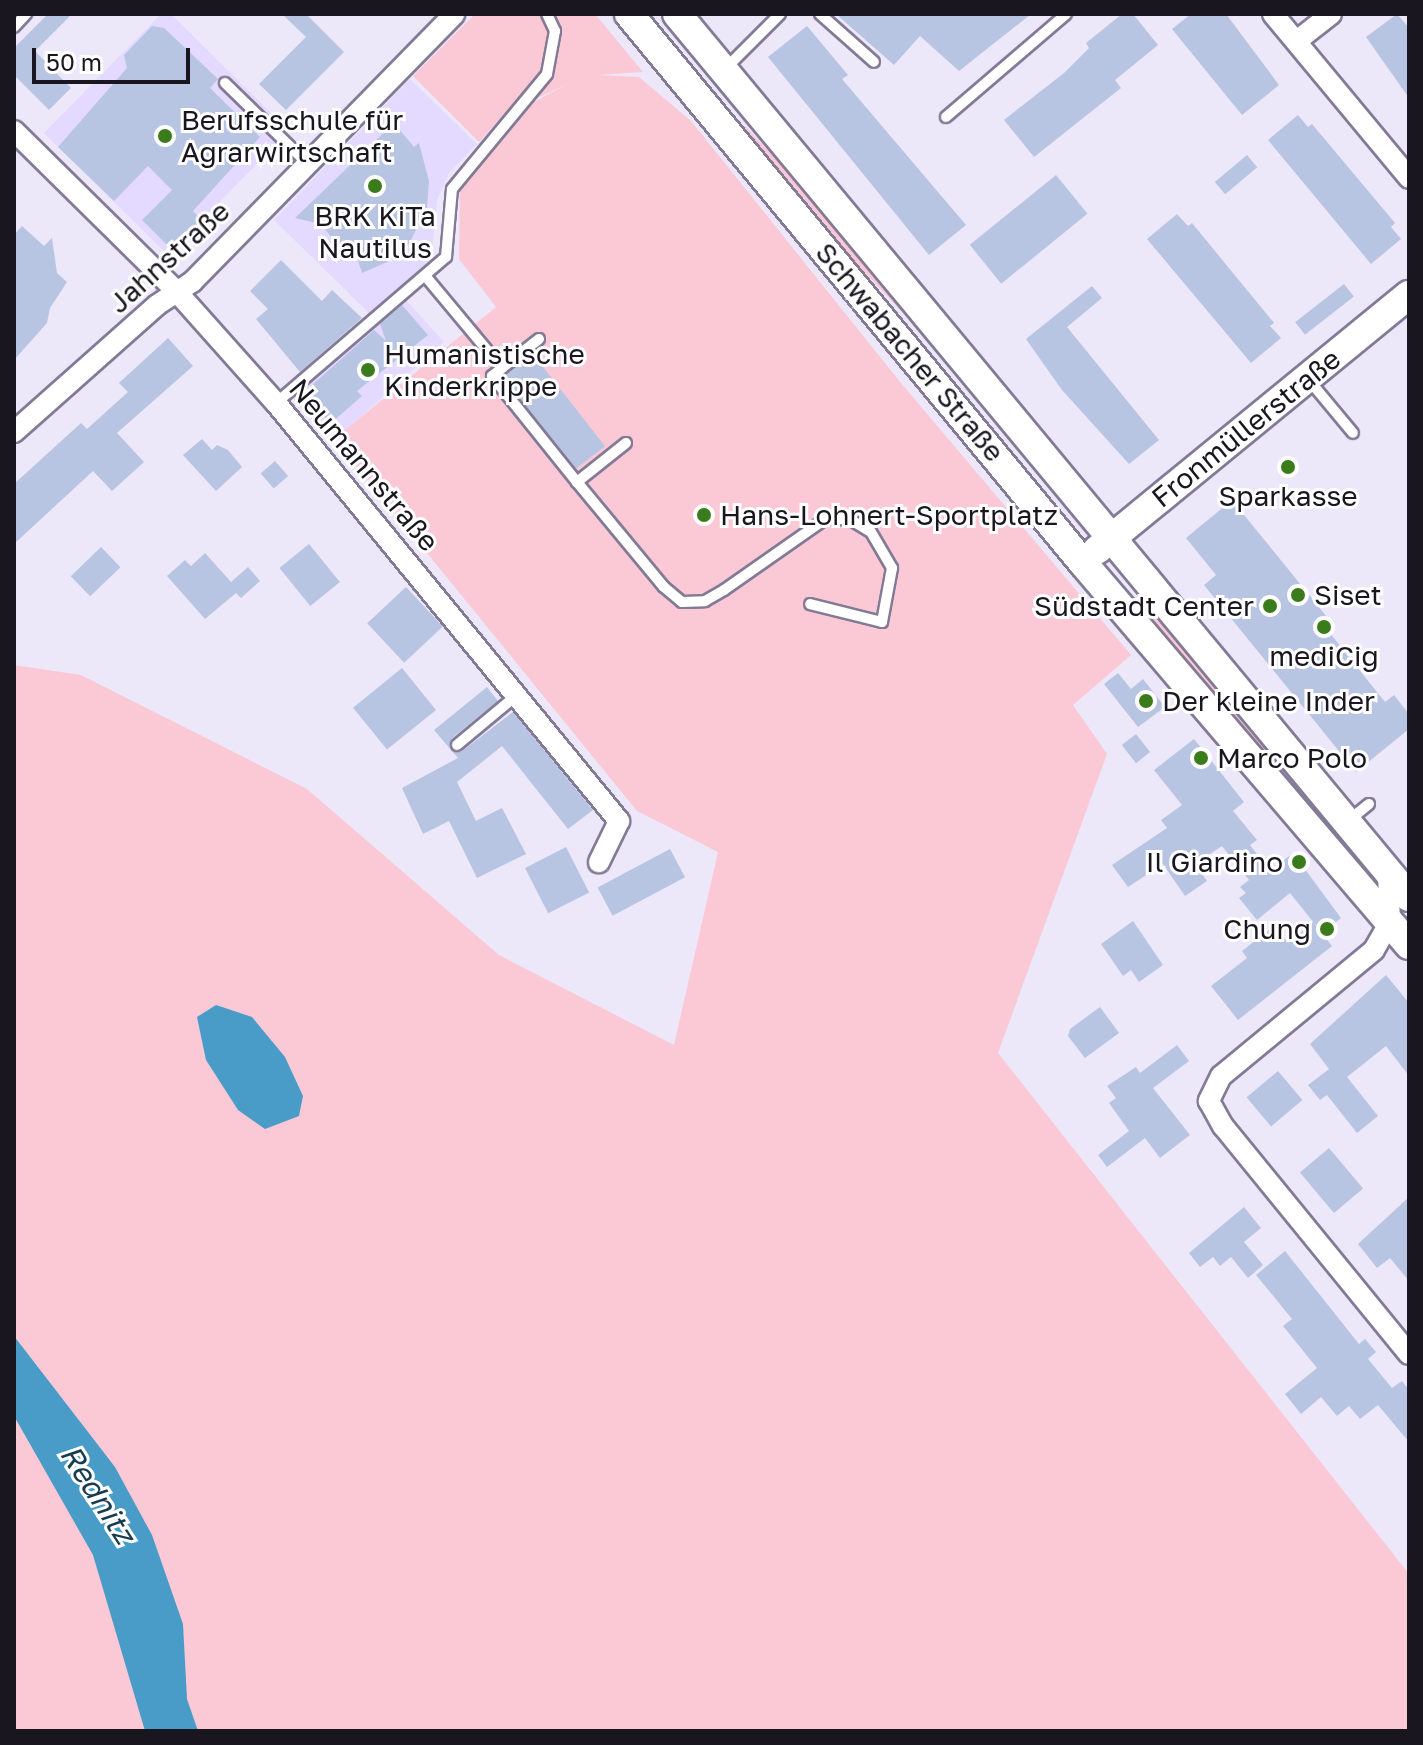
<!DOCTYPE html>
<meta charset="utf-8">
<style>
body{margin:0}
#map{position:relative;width:1423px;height:1745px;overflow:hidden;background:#ede7fa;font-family:"Golos Text",sans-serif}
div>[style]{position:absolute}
.built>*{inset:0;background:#e4d9ff;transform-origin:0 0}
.green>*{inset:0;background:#fac9d5}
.water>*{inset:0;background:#499cc7}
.building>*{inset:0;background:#b8c5e2;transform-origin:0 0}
.roads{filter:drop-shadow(2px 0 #837b96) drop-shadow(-2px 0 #837b96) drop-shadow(0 2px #837b96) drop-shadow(0 -2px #837b96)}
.lane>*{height:10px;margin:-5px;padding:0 5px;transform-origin:5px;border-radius:5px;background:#fff}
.street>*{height:20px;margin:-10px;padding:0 10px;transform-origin:10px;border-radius:10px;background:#fff}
.secondary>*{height:28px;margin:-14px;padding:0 14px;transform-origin:14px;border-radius:14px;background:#fff}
.dots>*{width:22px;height:22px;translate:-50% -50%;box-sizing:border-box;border:4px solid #fff;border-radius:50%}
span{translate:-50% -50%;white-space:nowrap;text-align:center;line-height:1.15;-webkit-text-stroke:6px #fff;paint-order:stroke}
.poi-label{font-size:28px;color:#191620}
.left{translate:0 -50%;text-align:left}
.right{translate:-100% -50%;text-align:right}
.street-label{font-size:28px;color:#191620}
.water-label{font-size:30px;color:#183c4f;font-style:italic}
.frame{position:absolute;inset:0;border:16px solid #191620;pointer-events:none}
.scale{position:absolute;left:32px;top:48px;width:158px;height:36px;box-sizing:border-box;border:4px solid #191620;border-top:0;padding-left:10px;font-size:24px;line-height:28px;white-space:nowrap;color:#191620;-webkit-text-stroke:6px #fff;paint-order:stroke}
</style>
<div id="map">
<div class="built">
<div style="clip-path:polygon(161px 14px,171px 14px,289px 131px,168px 255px,44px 133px)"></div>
<div style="clip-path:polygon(410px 79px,477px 144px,449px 173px,437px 200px,431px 264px,370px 314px,274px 220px)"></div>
<div style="left:405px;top:299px;width:58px;height:150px;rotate:48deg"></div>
</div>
<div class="green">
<div style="clip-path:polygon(475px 14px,595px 14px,643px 72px,598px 75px,639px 77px,691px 121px,901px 383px,1131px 655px,1073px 705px,1107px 754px,998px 1053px,1409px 1574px,1409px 1731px,14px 1731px,14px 665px,81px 675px,307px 789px,499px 955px,674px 1045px,718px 852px,637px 811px,334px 439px,496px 307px,459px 259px,460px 183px,522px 108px,566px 85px,506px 112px,479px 142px,413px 76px)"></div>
<div style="clip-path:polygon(745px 126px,821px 206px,923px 327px,919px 330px,840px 246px,741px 129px)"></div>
<div style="clip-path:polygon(1143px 593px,1366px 863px,1361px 868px,1134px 601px)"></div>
</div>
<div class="water">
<div style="clip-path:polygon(216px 1005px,252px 1017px,285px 1057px,303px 1096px,299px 1116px,265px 1129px,238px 1110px,206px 1060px,197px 1017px)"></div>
<div style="clip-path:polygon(14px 1336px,115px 1467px,152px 1535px,183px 1624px,187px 1699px,198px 1731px,145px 1731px,93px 1555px,14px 1416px)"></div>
</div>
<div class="building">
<div style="clip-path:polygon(48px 14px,72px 14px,35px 51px,71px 88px,49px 110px,14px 75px,14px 48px)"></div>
<div style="clip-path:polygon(282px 14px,306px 14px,344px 52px,286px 110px,259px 84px,306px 37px)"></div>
<div style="clip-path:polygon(836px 14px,1031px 14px,959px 71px,920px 36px,894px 65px)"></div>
<div style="clip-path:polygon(1122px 14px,1133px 14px,1158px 45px,1115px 80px,1121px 88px,1034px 157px,1004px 120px,1064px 73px,1089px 48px,1086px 43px)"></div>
<div style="clip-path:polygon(1191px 14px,1226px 14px,1279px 85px,1242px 115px,1172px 29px)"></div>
<div style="clip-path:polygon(1397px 14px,1409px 28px,1409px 98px,1366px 37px)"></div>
<div style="clip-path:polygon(152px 26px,164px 28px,218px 79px,210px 88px,260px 137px,193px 211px,202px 220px,172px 250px,142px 220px,172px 190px,148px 166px,114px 201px,58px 147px,127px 68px,124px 55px)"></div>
<div style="clip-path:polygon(807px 26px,848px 75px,842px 79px,966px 225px,929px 255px,768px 57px)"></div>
<div style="clip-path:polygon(1298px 115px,1308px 127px,1312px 124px,1395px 223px,1391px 227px,1401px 239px,1371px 264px,1268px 140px)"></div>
<div style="clip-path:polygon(394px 123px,414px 147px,419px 143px,429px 181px,427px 207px,409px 244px,387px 262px,362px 273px,353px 245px,335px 242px,321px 224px,295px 218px)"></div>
<div style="left:1247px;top:155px;width:16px;height:42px;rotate:50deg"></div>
<div style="left:1056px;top:175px;width:50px;height:111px;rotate:51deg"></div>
<div style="clip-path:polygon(1177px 214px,1188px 226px,1192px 223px,1274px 323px,1270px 326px,1281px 338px,1251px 363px,1147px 239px)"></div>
<div style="clip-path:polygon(22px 226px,44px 246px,52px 238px,57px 273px,67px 282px,50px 308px,47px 323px,14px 360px,14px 235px)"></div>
<div style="clip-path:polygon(281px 260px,322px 301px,332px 290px,362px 318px,300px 372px,256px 319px,268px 309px,250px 291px)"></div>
<div style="left:1344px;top:284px;width:16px;height:62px;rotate:52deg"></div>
<div style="clip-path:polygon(1092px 286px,1102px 298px,1067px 327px,1159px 440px,1129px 464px,1062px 390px,1026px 339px)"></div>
<div style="clip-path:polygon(402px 305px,428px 335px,357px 391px,362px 396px,330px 424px,302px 394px,374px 330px,386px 341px,380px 324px)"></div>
<div style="clip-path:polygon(168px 338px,193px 366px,117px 433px,144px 462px,112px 491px,93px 471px,14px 544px,14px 484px,81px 423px,87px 429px,128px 392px,119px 383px)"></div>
<div style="left:533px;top:354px;width:117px;height:38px;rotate:52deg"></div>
<div style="clip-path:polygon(202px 439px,212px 450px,217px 445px,228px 450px,242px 467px,216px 491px,183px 455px)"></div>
<div style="left:275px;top:461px;width:20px;height:19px;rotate:49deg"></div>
<div style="clip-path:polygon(1232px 500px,1335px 627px,1329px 632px,1385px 702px,1394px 695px,1409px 714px,1409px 729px,1356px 772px,1204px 585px,1216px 575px,1186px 538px)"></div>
<div style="left:309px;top:544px;width:49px;height:38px;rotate:51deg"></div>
<div style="left:101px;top:547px;width:28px;height:42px;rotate:46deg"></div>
<div style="clip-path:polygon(205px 553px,231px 582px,248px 567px,260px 581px,241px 598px,236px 593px,205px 619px,167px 576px,185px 560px,191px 566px)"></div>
<div style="left:406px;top:587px;width:54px;height:53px;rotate:47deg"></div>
<div style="left:402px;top:668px;width:54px;height:63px;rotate:51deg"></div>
<div style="clip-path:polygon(1118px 673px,1131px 689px,1143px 679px,1165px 707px,1138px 727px,1104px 684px)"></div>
<div style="clip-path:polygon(487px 687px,498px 701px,451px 739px,451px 751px,461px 752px,513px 712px,593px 810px,568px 829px,502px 746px,457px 782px,476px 821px,502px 808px,526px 854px,477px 878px,449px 821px,423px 834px,402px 788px,458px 758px,434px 730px)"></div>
<div style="left:1136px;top:734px;width:23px;height:18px;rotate:52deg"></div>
<div style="clip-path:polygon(1194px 739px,1244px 802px,1233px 811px,1257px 840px,1250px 845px,1270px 871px,1293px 853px,1341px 918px,1322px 933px,1290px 893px,1257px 920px,1239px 898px,1246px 893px,1240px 887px,1249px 880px,1222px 846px,1195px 864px,1207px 881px,1185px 896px,1163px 864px,1128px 887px,1112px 865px,1167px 828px,1161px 820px,1182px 805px,1154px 770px)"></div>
<div style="left:566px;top:847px;width:51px;height:46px;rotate:63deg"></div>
<div style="left:670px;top:849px;width:32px;height:82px;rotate:62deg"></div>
<div style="clip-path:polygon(1133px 921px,1163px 965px,1139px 982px,1131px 970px,1123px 976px,1101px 944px)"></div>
<div style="clip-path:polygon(1313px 922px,1332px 946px,1238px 1020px,1211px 986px,1247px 958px,1242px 951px,1274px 926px,1288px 943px)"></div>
<div style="clip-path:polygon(1386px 975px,1409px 1003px,1409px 1076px,1386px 1046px,1347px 1077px,1378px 1116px,1357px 1133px,1327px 1095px,1320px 1100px,1308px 1085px,1329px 1069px,1310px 1044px)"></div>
<div style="clip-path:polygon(1100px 1007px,1119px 1033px,1085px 1058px,1068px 1036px,1070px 1029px)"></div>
<div style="clip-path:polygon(1177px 1045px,1189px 1061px,1153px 1088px,1190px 1135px,1160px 1158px,1145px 1138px,1107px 1167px,1098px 1155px,1129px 1131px,1109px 1103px,1116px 1098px,1107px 1086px,1136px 1067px,1140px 1073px)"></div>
<div style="left:1278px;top:1071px;width:38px;height:41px;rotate:50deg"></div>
<div style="left:1329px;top:1148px;width:53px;height:38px;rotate:50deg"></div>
<div style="clip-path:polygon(1409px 1197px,1409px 1281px,1390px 1258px,1377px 1268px,1358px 1244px)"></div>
<div style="clip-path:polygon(1244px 1207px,1261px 1228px,1244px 1242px,1263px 1265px,1248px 1278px,1231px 1257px,1220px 1266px,1213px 1257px,1200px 1267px,1189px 1253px)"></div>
<div style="clip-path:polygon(1285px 1251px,1359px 1344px,1365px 1339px,1376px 1352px,1368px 1359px,1392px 1388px,1402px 1381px,1409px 1390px,1409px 1442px,1378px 1405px,1360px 1419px,1349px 1406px,1337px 1416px,1321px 1397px,1301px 1414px,1285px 1394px,1317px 1368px,1283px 1326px,1292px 1319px,1256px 1275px)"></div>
</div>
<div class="roads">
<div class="lane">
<div style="left:820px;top:14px;width:72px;rotate:41.6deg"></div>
<div style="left:14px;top:27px;width:18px;rotate:-47deg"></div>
<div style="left:725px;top:69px;width:78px;rotate:-45deg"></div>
<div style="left:225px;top:83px;width:116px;rotate:44.3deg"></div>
<div style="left:946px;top:117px;width:158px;rotate:-40.6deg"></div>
<div style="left:427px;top:278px;width:117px;rotate:50.2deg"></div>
<div style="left:539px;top:339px;width:60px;rotate:141.8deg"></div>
<div style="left:492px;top:376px;width:136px;rotate:51.3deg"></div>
<div style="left:1308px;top:379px;width:70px;rotate:50.2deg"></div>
<div style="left:276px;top:403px;width:224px;rotate:-40.7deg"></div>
<div style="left:446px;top:257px;width:68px;rotate:-85deg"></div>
<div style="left:452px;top:189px;width:149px;rotate:-50.4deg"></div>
<div style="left:547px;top:74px;width:44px;rotate:-79.5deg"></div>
<div style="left:555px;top:31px;width:19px;rotate:-115deg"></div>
<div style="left:626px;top:443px;width:63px;rotate:141.5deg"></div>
<div style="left:577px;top:482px;width:136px;rotate:50.4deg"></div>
<div style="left:664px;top:587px;width:23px;rotate:40deg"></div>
<div style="left:682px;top:602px;width:23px;rotate:-2deg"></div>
<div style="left:705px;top:601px;width:22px;rotate:-30deg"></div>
<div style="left:724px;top:590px;width:126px;rotate:-35deg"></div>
<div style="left:827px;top:518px;width:24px;rotate:5deg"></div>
<div style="left:851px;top:520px;width:23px;rotate:31deg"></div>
<div style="left:871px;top:532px;width:42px;rotate:59.7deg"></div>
<div style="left:892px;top:568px;width:55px;rotate:100.5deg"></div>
<div style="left:882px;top:622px;width:74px;rotate:-166deg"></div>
<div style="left:457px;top:745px;width:78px;rotate:-39.8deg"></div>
<div style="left:1348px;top:821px;width:27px;rotate:-39deg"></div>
</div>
<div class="street">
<div style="left:1273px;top:14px;width:213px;rotate:50.3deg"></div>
<div style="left:1298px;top:40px;width:42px;rotate:-38.2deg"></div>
<div style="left:14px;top:131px;width:229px;rotate:44.6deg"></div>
<div style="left:177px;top:292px;width:149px;rotate:48.3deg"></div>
<div style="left:276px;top:403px;width:541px;rotate:50.63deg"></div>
<div style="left:619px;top:821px;width:46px;rotate:116deg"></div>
<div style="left:14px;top:432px;width:191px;rotate:-41.6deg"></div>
<div style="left:157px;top:305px;width:42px;rotate:-33.3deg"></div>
<div style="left:192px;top:282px;width:375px;rotate:-45.6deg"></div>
<div style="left:1388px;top:873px;width:49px;rotate:87.7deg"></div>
<div style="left:1390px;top:922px;width:32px;rotate:120deg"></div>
<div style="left:1374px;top:950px;width:198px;rotate:140.5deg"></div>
<div style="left:1221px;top:1076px;width:28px;rotate:116deg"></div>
<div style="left:1209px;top:1101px;width:29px;rotate:61deg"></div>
<div style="left:1223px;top:1126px;width:294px;rotate:50.8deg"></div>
</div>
<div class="secondary">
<div style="left:629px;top:14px;width:712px;rotate:50.41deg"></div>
<div style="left:1083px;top:563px;width:502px;rotate:49.52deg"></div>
<div style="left:677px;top:14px;width:1147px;rotate:50.34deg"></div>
<div style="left:1097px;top:550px;width:403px;rotate:-39.3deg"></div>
</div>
</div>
<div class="dots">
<div style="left:165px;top:136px;background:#3a7b1b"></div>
<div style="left:375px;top:186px;background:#3a7b1b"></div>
<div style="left:368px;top:370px;background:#3a7b1b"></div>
<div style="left:1288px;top:467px;background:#3a7b1b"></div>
<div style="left:704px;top:515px;background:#3a7b1b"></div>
<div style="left:1298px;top:595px;background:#3a7b1b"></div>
<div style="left:1270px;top:606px;background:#3a7b1b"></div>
<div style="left:1324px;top:627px;background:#3a7b1b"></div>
<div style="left:1146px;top:701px;background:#3a7b1b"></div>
<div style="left:1201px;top:758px;background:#3a7b1b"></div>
<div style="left:1299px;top:862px;background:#3a7b1b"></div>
<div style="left:1327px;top:929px;background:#3a7b1b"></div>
</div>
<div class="poi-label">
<span class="left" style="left:181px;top:136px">Berufsschule für<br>Agrarwirtschaft</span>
<span style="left:375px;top:232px">BRK KiTa<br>Nautilus</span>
<span class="left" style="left:384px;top:370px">Humanistische<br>Kinderkrippe</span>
<span style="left:1288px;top:496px">Sparkasse</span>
<span class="left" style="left:720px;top:515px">Hans-Lohnert-Sportplatz</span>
<span class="left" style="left:1314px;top:595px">Siset</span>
<span class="right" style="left:1254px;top:606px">Südstadt Center</span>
<span style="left:1324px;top:656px">mediCig</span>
<span class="left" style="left:1162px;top:701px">Der kleine Inder</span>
<span class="left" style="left:1217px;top:758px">Marco Polo</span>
<span class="right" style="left:1283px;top:862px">Il Giardino</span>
<span class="right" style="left:1311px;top:929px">Chung</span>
</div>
<div class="street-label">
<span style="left:169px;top:257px;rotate:-42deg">Jahnstraße</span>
<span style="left:910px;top:352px;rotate:50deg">Schwabacher Straße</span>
<span style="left:1246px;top:428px;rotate:-39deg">Fronmüllerstraße</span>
<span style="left:364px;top:465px;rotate:50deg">Neumannstraße</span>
</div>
<div class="water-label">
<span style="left:98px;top:1494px;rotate:57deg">Rednitz</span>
</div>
<div class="frame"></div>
<div class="scale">50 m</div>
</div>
